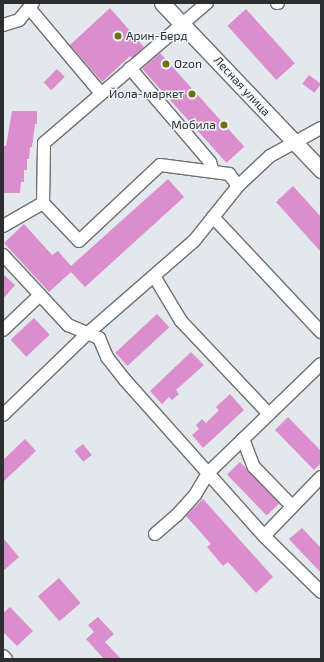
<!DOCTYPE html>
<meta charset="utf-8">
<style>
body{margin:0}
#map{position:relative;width:324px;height:662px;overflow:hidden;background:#e3e8ec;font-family:"Exo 2",sans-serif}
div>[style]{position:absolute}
.building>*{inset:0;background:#db8dcd;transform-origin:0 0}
.roads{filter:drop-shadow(1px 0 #6d7175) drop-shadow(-1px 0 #6d7175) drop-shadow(0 1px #6d7175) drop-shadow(0 -1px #6d7175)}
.minor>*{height:12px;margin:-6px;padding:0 6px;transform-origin:6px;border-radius:6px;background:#fff}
.major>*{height:15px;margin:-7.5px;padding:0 7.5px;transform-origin:7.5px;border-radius:7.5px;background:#fff}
.dots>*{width:11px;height:11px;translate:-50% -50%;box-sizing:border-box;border:2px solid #f0f5fa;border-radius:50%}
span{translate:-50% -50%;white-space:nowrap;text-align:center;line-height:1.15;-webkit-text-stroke:3px #f0f5fa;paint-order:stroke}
.poi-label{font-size:12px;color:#2c2e30}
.left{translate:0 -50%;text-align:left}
.right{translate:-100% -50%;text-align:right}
.street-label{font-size:12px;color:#2c2e30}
.frame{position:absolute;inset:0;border:4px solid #2c2e30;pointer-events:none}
</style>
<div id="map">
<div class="building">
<div style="clip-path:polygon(110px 8px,144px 47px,132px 58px,130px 56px,102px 82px,70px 45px)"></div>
<div style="left:246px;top:9px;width:73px;height:25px;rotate:48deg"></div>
<div style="left:160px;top:53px;width:126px;height:24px;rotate:48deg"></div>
<div style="left:57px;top:69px;width:11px;height:19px;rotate:45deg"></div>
<div style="left:309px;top:75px;width:15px;height:11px;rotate:37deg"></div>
<div style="clip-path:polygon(12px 111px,37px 111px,37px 124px,35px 124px,32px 147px,30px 147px,29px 159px,27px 159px,27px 170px,24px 170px,24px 182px,21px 182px,20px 193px,3px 193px,4px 146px,6px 146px)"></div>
<div style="clip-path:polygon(168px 179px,184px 197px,85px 287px,71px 272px,49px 292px,4px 243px,24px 224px,52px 255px,58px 251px,71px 266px)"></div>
<div style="clip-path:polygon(293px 186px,321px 217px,321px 252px,276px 202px)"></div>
<div style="clip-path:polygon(3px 274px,15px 285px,3px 299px)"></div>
<div style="left:157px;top:314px;width:18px;height:57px;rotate:47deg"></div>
<div style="left:34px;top:318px;width:23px;height:32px;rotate:47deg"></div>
<div style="clip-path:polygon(191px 352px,204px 365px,176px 390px,179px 394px,172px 400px,169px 397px,162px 404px,150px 391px)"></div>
<div style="clip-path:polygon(230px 394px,244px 410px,203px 448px,192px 435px,199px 429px,196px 425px,202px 419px,206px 423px,219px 410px,216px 407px)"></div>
<div style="clip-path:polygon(288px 417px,321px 451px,321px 463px,314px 470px,275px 430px)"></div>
<div style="clip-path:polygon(25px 439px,36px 451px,3px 482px,3px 460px)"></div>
<div style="left:83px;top:444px;width:14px;height:11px;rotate:51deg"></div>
<div style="left:240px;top:462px;width:57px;height:18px;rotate:46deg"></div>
<div style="clip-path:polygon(203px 499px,273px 577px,256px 593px,228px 562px,223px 566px,207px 547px,211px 544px,186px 516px)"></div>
<div style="clip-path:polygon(302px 528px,321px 548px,321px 573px,289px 539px)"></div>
<div style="clip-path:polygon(3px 538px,19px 557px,3px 571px)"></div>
<div style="left:59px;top:578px;width:33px;height:28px;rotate:49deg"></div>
<div style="clip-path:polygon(10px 607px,33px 631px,17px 646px,3px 632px,3px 613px)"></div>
<div style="clip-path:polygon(98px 617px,114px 634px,105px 642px,121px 659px,104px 659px,86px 639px,94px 632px,88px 625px)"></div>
</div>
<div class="roads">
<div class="minor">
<div style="left:277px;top:3px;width:1px"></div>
<div style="left:30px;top:9px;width:109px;rotate:49.9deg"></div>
<div style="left:3px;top:25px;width:17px;rotate:-17deg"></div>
<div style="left:19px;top:20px;width:22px;rotate:-51deg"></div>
<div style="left:130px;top:68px;width:123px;rotate:49.6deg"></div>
<div style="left:210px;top:162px;width:10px;rotate:73deg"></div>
<div style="left:43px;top:203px;width:52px;rotate:46.5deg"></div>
<div style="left:79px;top:241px;width:111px;rotate:-43.2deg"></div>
<div style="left:160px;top:165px;width:70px;rotate:7.4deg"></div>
<div style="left:229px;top:174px;width:15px;rotate:53deg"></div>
<div style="left:213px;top:217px;width:158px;rotate:46.8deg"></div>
<div style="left:3px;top:226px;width:46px;rotate:-29.9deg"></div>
<div style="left:43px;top:203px;width:60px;rotate:-89deg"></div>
<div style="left:44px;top:143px;width:215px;rotate:-40.7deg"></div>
<div style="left:3px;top:255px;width:96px;rotate:47.1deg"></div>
<div style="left:68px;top:325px;width:34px;rotate:23deg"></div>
<div style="left:99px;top:338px;width:21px;rotate:67deg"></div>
<div style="left:107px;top:357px;width:29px;rotate:52deg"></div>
<div style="left:125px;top:380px;width:209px;rotate:48.3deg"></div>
<div style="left:264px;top:536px;width:80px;rotate:44.5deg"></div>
<div style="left:154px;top:276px;width:52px;rotate:59deg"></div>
<div style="left:181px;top:321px;width:128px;rotate:46.6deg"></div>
<div style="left:3px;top:330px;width:51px;rotate:-43.4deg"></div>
<div style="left:3px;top:415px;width:118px;rotate:-44deg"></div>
<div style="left:88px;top:333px;width:140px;rotate:-41deg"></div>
<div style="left:194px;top:241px;width:70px;rotate:-51.3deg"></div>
<div style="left:238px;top:186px;width:44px;rotate:-43.2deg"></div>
<div style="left:270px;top:156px;width:58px;rotate:-28.8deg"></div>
<div style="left:243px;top:439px;width:30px;rotate:69deg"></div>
<div style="left:254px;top:467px;width:53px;rotate:45.8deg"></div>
<div style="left:155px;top:534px;width:29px;rotate:-41deg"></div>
<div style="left:177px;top:515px;width:27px;rotate:-48deg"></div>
<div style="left:195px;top:495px;width:26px;rotate:-59deg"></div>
<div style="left:208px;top:473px;width:157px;rotate:-44deg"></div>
<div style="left:264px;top:536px;width:82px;rotate:-46deg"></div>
<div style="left:3px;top:656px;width:4px;rotate:45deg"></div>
</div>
<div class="major">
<div style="left:162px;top:3px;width:231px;rotate:46.4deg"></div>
</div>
</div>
<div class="dots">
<div style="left:118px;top:36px;background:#726f11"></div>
<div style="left:166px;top:64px;background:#726f11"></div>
<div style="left:192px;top:94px;background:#726f11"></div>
<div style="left:224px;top:125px;background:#726f11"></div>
</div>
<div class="poi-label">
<span class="left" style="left:126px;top:36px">Арин-Берд</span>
<span class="left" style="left:174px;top:64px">Ozon</span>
<span class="right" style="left:184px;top:94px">Йола-маркет</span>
<span class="right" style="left:216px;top:125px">Мобила</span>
</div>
<div class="street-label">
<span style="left:242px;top:86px;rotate:47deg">Лесная улица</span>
</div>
<div class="frame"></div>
</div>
